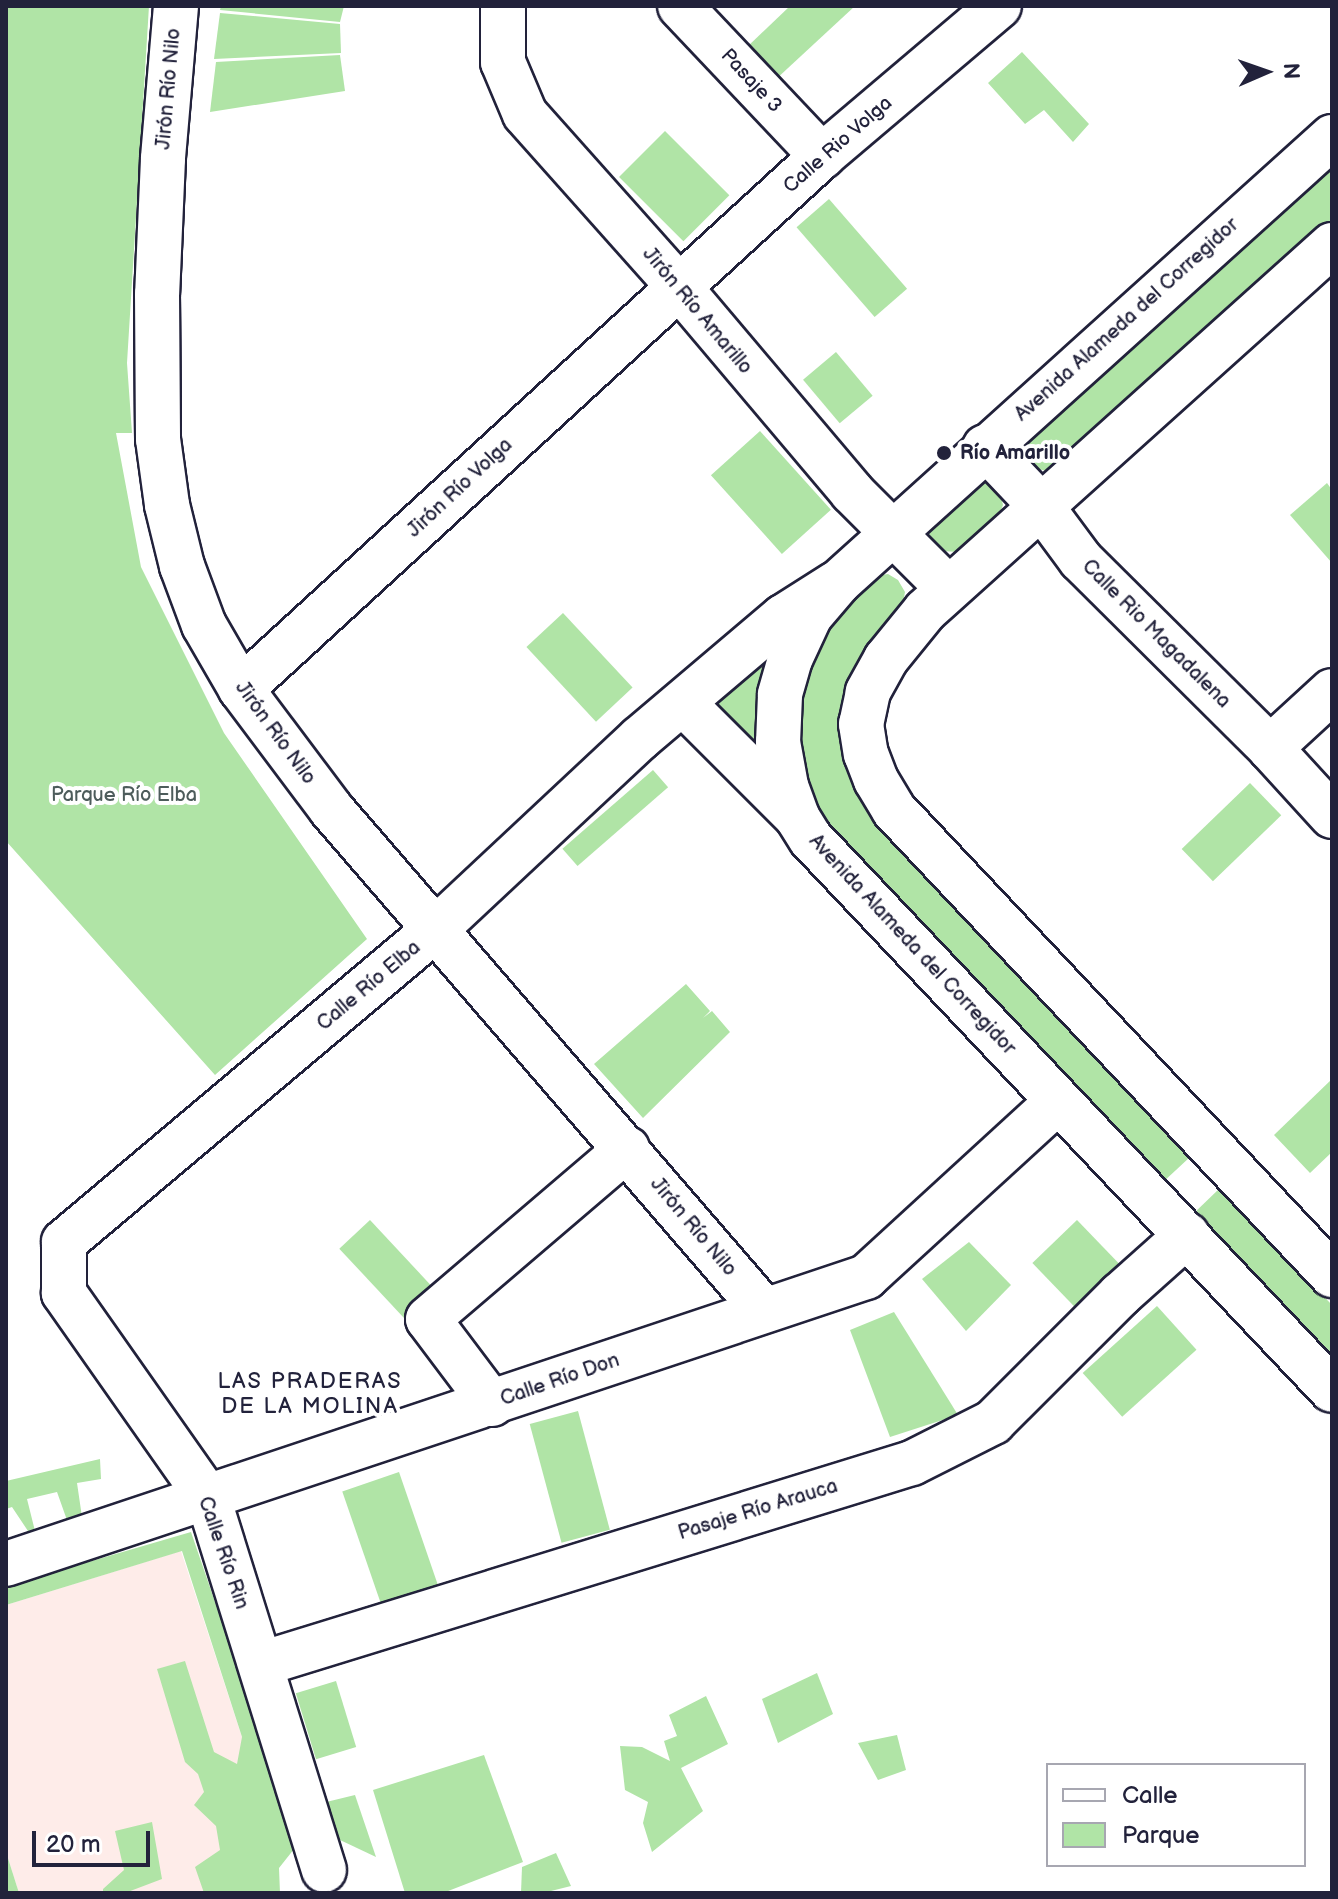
<!DOCTYPE html>
<meta charset="utf-8">
<style>
body{margin:0}
#map{position:relative;width:1338px;height:1899px;overflow:hidden;background:#fff;font-family:"Balsamiq Sans",sans-serif}
div>[style]{position:absolute}
.built>*{inset:0;background:#feece9}
.green>*{inset:0;background:#b0e4a6;transform-origin:0 0}
.roads{filter:drop-shadow(2px 0 #22223b) drop-shadow(-2px 0 #22223b) drop-shadow(0 2px #22223b) drop-shadow(0 -2px #22223b)}
.minor>*{height:44px;margin:-22px;padding:0 22px;transform-origin:22px;border-radius:22px;background:#fff}
.major>*{height:44px;margin:-22px;padding:0 22px;transform-origin:22px;border-radius:22px;background:#fff}
.dots>*{width:22px;height:22px;translate:-50% -50%;box-sizing:border-box;border:4px solid #fff;border-radius:50%}
span{translate:-50% -50%;white-space:nowrap;text-align:center;line-height:1.15;-webkit-text-stroke:8px #fff;paint-order:stroke}
.street-label{font-size:20px;color:#22223b}
.poi-label{font-size:20px;color:#22223b;font-weight:700}
.left{translate:0 -50%;text-align:left}
.park-label{font-size:20px;color:#4d5c5b}
.neighbourhood-label{font-size:22px;color:#22223b;letter-spacing:2px}
.frame{position:absolute;inset:0;border:8px solid #22223b;pointer-events:none}
.legend{position:absolute;left:1046px;top:1763px;width:260px;height:104px;box-sizing:border-box;background:#fff;border:2px solid #a7a7b1;margin:0;padding:10px 14px;list-style:none;font-size:24px;color:#22223b}
.legend li{display:flex;align-items:center;gap:16px;height:40px}
.legend b{width:40px;border:2px solid #a7a7b1}
.north{position:absolute;left:1226px;top:32px;width:80px;height:80px;-webkit-text-stroke:6px #fff;paint-order:stroke;rotate:88deg;font-size:22px;font-weight:700;line-height:32px;text-align:center;color:#22223b}
.north::after{content:'';display:block;margin:auto;width:28px;height:36px;background:#22223b;clip-path:polygon(50% 0,100% 100%,50% 72%,0 100%)}
.scale{position:absolute;left:32px;top:1831px;width:118px;height:36px;box-sizing:border-box;border:4px solid #22223b;border-top:0;padding-left:10px;font-size:24px;line-height:28px;white-space:nowrap;color:#22223b;-webkit-text-stroke:6px #fff;paint-order:stroke}
</style>
<div id="map">
<div class="built">
<div style="clip-path:polygon(181px 1551px,275px 1838px,254px 1893px,19px 1893px,6px 1852px,6px 1605px)"></div>
</div>
<div class="green">
<div style="clip-path:polygon(6px 6px,149px 6px,127px 363px,132px 433px,116px 433px,141px 567px,224px 733px,367px 939px,215px 1075px,6px 841px)"></div>
<div style="clip-path:polygon(221px 6px,344px 6px,340px 22px,220px 10px)"></div>
<div style="clip-path:polygon(790px 6px,855px 6px,774px 81px,746px 48px)"></div>
<div style="clip-path:polygon(220px 13px,340px 24px,341px 53px,214px 59px)"></div>
<div style="clip-path:polygon(1022px 52px,1089px 124px,1073px 142px,1044px 110px,1025px 124px,988px 83px)"></div>
<div style="clip-path:polygon(340px 55px,345px 91px,210px 112px,216px 62px)"></div>
<div style="left:665px;top:131px;width:91px;height:65px;rotate:45deg"></div>
<div style="clip-path:polygon(1332px 160px,1332px 219px,1057px 467px,1047px 471px,1033px 468px,1024px 457px,1023px 444px)"></div>
<div style="left:829px;top:199px;width:119px;height:43px;rotate:49deg"></div>
<div style="left:836px;top:352px;width:57px;height:43px;rotate:50deg"></div>
<div style="left:760px;top:431px;width:106px;height:66px;rotate:48deg"></div>
<div style="clip-path:polygon(983px 481px,1000px 493px,1003px 505px,998px 517px,960px 552px,940px 551px,929px 536px,931px 522px)"></div>
<div style="clip-path:polygon(1327px 483px,1332px 490px,1332px 563px,1290px 515px)"></div>
<div style="clip-path:polygon(888px 574px,898px 580px,905px 592px,903px 603px,849px 676px,840px 714px,843px 748px,852px 783px,870px 814px,1190px 1157px,1162px 1183px,825px 829px,807px 792px,795px 708px,829px 620px,876px 576px)"></div>
<div style="left:563px;top:613px;width:102px;height:50px;rotate:47deg"></div>
<div style="clip-path:polygon(779px 647px,766px 757px,714px 702px)"></div>
<div style="left:653px;top:770px;width:23px;height:120px;rotate:49deg"></div>
<div style="left:1250px;top:783px;width:45px;height:95px;rotate:46deg"></div>
<div style="clip-path:polygon(686px 984px,710px 1011px,703px 1018px,712px 1011px,730px 1032px,643px 1118px,594px 1064px)"></div>
<div style="clip-path:polygon(1332px 1079px,1332px 1152px,1310px 1173px,1274px 1135px)"></div>
<div style="clip-path:polygon(1220px 1188px,1332px 1305px,1332px 1362px,1192px 1215px)"></div>
<div style="left:370px;top:1220px;width:100px;height:42px;rotate:47deg"></div>
<div style="left:1077px;top:1220px;width:61px;height:62px;rotate:46deg"></div>
<div style="clip-path:polygon(969px 1242px,1011px 1285px,966px 1331px,922px 1279px)"></div>
<div style="left:1157px;top:1306px;width:59px;height:100px;rotate:48deg"></div>
<div style="clip-path:polygon(894px 1312px,958px 1415px,890px 1437px,850px 1330px)"></div>
<div style="left:578px;top:1411px;width:123px;height:50px;rotate:75deg"></div>
<div style="clip-path:polygon(100px 1459px,101px 1479px,77px 1483px,82px 1517px,68px 1523px,57px 1492px,27px 1499px,35px 1531px,28px 1531px,12px 1507px,6px 1509px,6px 1481px)"></div>
<div style="left:399px;top:1472px;width:119px;height:60px;rotate:71deg"></div>
<div style="clip-path:polygon(191px 1532px,298px 1844px,279px 1868px,280px 1893px,204px 1893px,195px 1867px,220px 1850px,216px 1826px,194px 1805px,204px 1792px,198px 1774px,185px 1762px,157px 1669px,185px 1661px,214px 1752px,237px 1764px,242px 1737px,182px 1551px,6px 1605px,6px 1586px)"></div>
<div style="clip-path:polygon(817px 1673px,833px 1714px,778px 1743px,762px 1699px)"></div>
<div style="left:336px;top:1681px;width:69px;height:42px;rotate:73deg"></div>
<div style="clip-path:polygon(706px 1696px,728px 1744px,681px 1768px,703px 1811px,652px 1852px,643px 1823px,648px 1802px,625px 1790px,620px 1746px,642px 1747px,670px 1761px,664px 1741px,677px 1736px,669px 1715px)"></div>
<div style="clip-path:polygon(897px 1735px,906px 1770px,878px 1780px,858px 1743px)"></div>
<div style="clip-path:polygon(484px 1755px,523px 1862px,443px 1893px,405px 1893px,373px 1790px)"></div>
<div style="clip-path:polygon(355px 1795px,376px 1857px,321px 1831px,318px 1804px)"></div>
<div style="clip-path:polygon(152px 1822px,162px 1879px,125px 1893px,103px 1893px,103px 1889px,124px 1870px,115px 1831px)"></div>
<div style="clip-path:polygon(6px 1852px,19px 1893px,6px 1893px)"></div>
<div style="clip-path:polygon(556px 1853px,571px 1886px,543px 1893px,521px 1893px,522px 1867px)"></div>
</div>
<div class="roads">
<div class="minor">
<div style="left:176px;top:6px;width:154px;rotate:94.9deg"></div>
<div style="left:163px;top:159px;width:135px;rotate:92.5deg"></div>
<div style="left:157px;top:294px;width:145px;rotate:89.6deg"></div>
<div style="left:158px;top:439px;width:67px;rotate:82.2deg"></div>
<div style="left:167px;top:505px;width:63px;rotate:76.2deg"></div>
<div style="left:182px;top:566px;width:63px;rotate:69.6deg"></div>
<div style="left:204px;top:625px;width:74px;rotate:60deg"></div>
<div style="left:241px;top:689px;width:150px;rotate:53.1deg"></div>
<div style="left:331px;top:809px;width:661px;rotate:49.17deg"></div>
<div style="left:503px;top:6px;width:56px;rotate:90deg"></div>
<div style="left:503px;top:62px;width:56px;rotate:67.1deg"></div>
<div style="left:525px;top:114px;width:232px;rotate:48.3deg"></div>
<div style="left:679px;top:287px;width:268px;rotate:49.8deg"></div>
<div style="left:852px;top:492px;width:136px;rotate:45deg"></div>
<div style="left:680px;top:6px;width:207px;rotate:46.6deg"></div>
<div style="left:985px;top:447px;width:81px;rotate:46.5deg"></div>
<div style="left:1041px;top:506px;width:67px;rotate:53.5deg"></div>
<div style="left:1081px;top:560px;width:267px;rotate:44.8deg"></div>
<div style="left:1270px;top:748px;width:92px;rotate:47.6deg"></div>
<div style="left:241px;top:689px;width:788px;rotate:-42.53deg"></div>
<div style="left:822px;top:156px;width:232px;rotate:-40.3deg"></div>
<div style="left:683px;top:703px;width:161px;rotate:45deg"></div>
<div style="left:1270px;top:748px;width:84px;rotate:-42.6deg"></div>
<div style="left:492px;top:1404px;width:106px;rotate:-127deg"></div>
<div style="left:428px;top:1319px;width:262px;rotate:-40.5deg"></div>
<div style="left:6px;top:1564px;width:907px;rotate:-18.45deg"></div>
<div style="left:866px;top:1277px;width:260px;rotate:-42.5deg"></div>
<div style="left:261px;top:1664px;width:681px;rotate:-17.16deg"></div>
<div style="left:912px;top:1463px;width:91px;rotate:-26.8deg"></div>
<div style="left:993px;top:1422px;width:180px;rotate:-45deg"></div>
<div style="left:1120px;top:1295px;width:90px;rotate:-41.8deg"></div>
<div style="left:324px;top:1870px;width:390px;rotate:-107.3deg"></div>
<div style="left:208px;top:1498px;width:251px;rotate:-125.1deg"></div>
<div style="left:64px;top:1293px;width:51px;rotate:-90deg"></div>
<div style="left:64px;top:1242px;width:488px;rotate:-40.1deg"></div>
<div style="left:437px;top:928px;width:277px;rotate:-43.1deg"></div>
<div style="left:639px;top:739px;width:189px;rotate:-40.3deg"></div>
<div style="left:783px;top:617px;width:62px;rotate:-32.4deg"></div>
</div>
<div class="major">
<div style="left:1332px;top:137px;width:664px;rotate:137.93deg"></div>
<div style="left:839px;top:582px;width:45px;rotate:130.5deg"></div>
<div style="left:810px;top:616px;width:47px;rotate:114.9deg"></div>
<div style="left:790px;top:659px;width:37px;rotate:106deg"></div>
<div style="left:780px;top:695px;width:47px;rotate:92.4deg"></div>
<div style="left:778px;top:742px;width:45px;rotate:79.7deg"></div>
<div style="left:786px;top:786px;width:33px;rotate:70deg"></div>
<div style="left:797px;top:817px;width:26px;rotate:58deg"></div>
<div style="left:811px;top:839px;width:758px;rotate:46.6deg"></div>
<div style="left:1332px;top:245px;width:547px;rotate:138.04deg"></div>
<div style="left:925px;top:611px;width:62px;rotate:129.1deg"></div>
<div style="left:886px;top:659px;width:38px;rotate:119deg"></div>
<div style="left:868px;top:692px;width:33px;rotate:102deg"></div>
<div style="left:861px;top:724px;width:30px;rotate:81deg"></div>
<div style="left:866px;top:754px;width:28px;rotate:69deg"></div>
<div style="left:876px;top:780px;width:35px;rotate:59deg"></div>
<div style="left:894px;top:810px;width:639px;rotate:46.71deg"></div>
</div>
</div>
<div class="dots">
<div style="left:944px;top:453px;background:#22223b"></div>
</div>
<div class="street-label">
<span style="left:751px;top:81px;rotate:47deg">Pasaje 3</span>
<span style="left:169px;top:89px;rotate:-85deg">Jirón Río Nilo</span>
<span style="left:838px;top:145px;rotate:-41deg">Calle Rio Volga</span>
<span style="left:697px;top:311px;rotate:50deg">Jirón Río Amarillo</span>
<span style="left:1127px;top:320px;rotate:-42deg">Avenida Alameda del Corregidor</span>
<span style="left:460px;top:488px;rotate:-43deg">Jirón Río Volga</span>
<span style="left:1156px;top:634px;rotate:45deg">Calle Rio Magadalena</span>
<span style="left:275px;top:733px;rotate:54deg">Jirón Río Nilo</span>
<span style="left:912px;top:945px;rotate:47deg">Avenida Alameda del Corregidor</span>
<span style="left:369px;top:986px;rotate:-40deg">Calle Río Elba</span>
<span style="left:693px;top:1227px;rotate:50deg">Jirón Río Nilo</span>
<span style="left:560px;top:1380px;rotate:-19deg">Calle Río Don</span>
<span style="left:758px;top:1510px;rotate:-17deg">Pasaje Río Arauca</span>
<span style="left:223px;top:1553px;rotate:71deg">Calle Río Rin</span>
</div>
<div class="poi-label">
<span class="left" style="left:960px;top:453px">Río Amarillo</span>
</div>
<div class="park-label">
<span style="left:124px;top:795px">Parque Río Elba</span>
</div>
<div class="neighbourhood-label">
<span style="left:310px;top:1394px">LAS PRADERAS<br>DE LA MOLINA</span>
</div>
<div class="frame"></div>
<ul class="legend">
<li><b style="height:10px;background:#fff"></b>Calle</li>
<li><b style="height:22px;background:#b0e4a6"></b>Parque</li>
</ul>
<div class="north">N</div>
<div class="scale">20 m</div>
</div>
